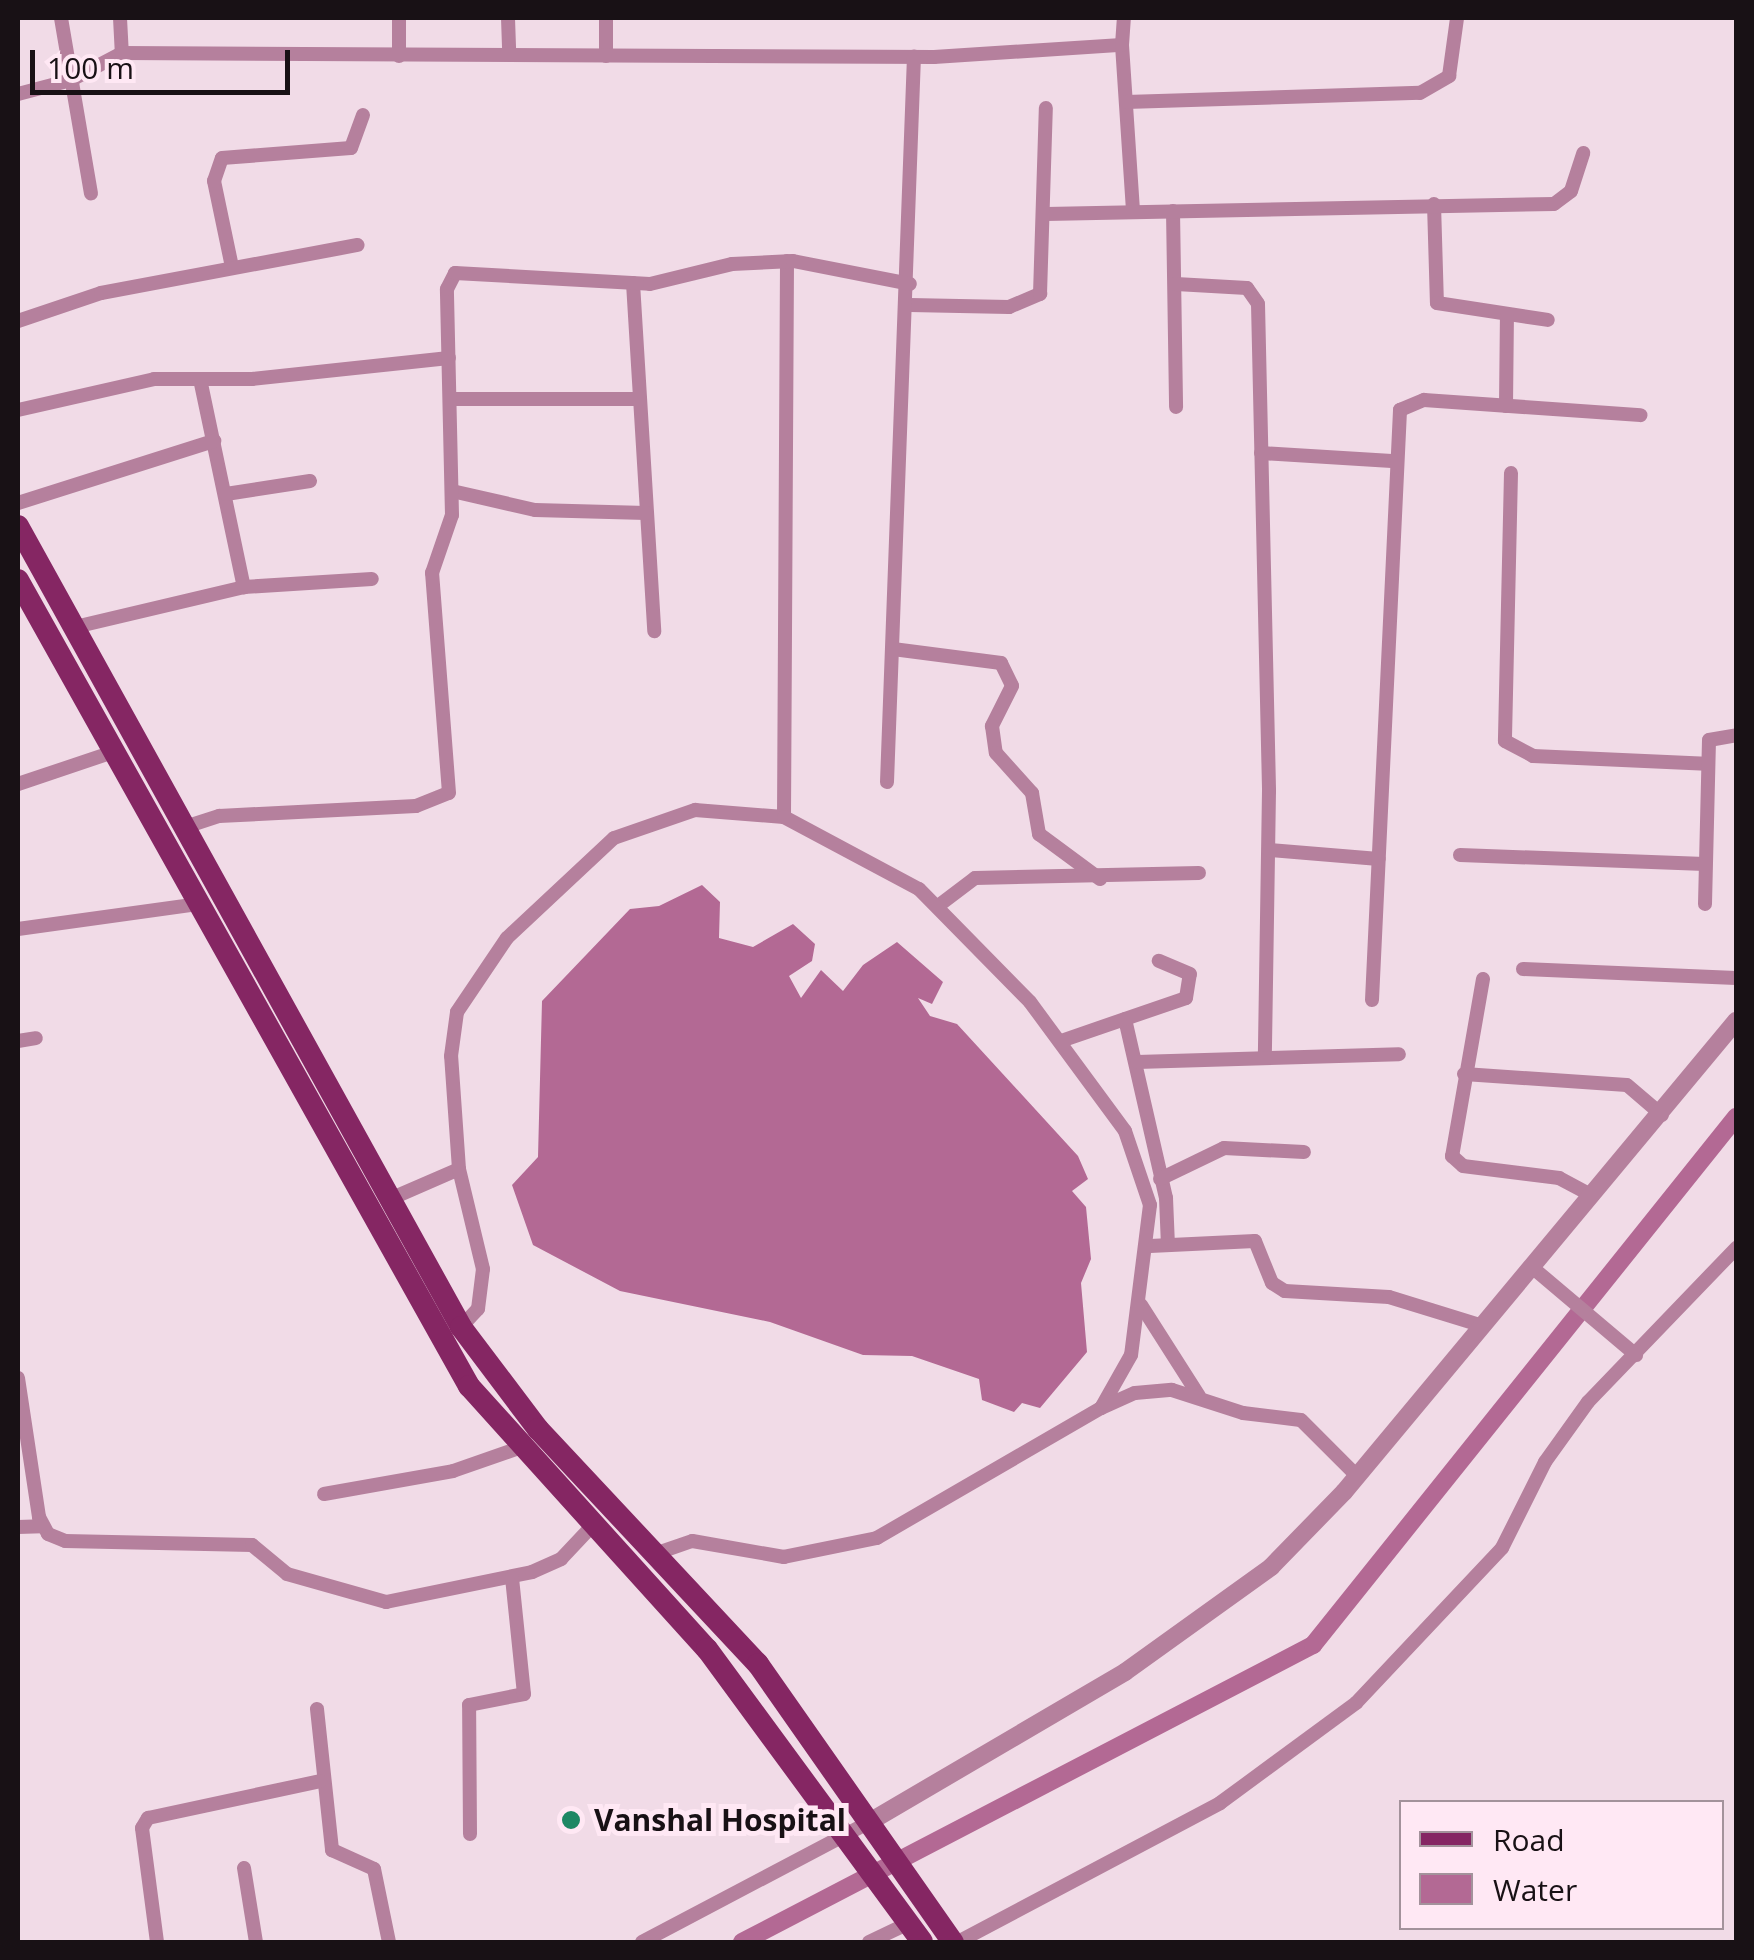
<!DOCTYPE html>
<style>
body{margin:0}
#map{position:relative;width:1754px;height:1960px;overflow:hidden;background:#f1dbe7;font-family:"Open Sans",sans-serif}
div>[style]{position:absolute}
.water>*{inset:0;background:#b36994}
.canal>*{height:18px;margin:-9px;padding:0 9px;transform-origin:9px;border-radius:9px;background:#b36994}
.minor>*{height:14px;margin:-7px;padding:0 7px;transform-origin:7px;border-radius:7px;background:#b5809d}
.tertiary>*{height:18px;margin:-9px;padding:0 9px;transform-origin:9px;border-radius:9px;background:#b5809d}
.primary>*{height:22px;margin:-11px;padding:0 11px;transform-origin:11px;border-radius:11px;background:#852663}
.dots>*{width:28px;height:28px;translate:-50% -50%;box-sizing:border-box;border:5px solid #ffe8f4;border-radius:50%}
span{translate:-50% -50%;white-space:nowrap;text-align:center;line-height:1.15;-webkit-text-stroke:10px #ffe8f4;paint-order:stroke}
.poi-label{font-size:30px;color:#181115;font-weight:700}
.left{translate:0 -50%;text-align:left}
.frame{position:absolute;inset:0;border:20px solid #181115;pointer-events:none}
.legend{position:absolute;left:1399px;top:1800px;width:325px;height:130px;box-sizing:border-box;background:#ffe8f4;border:2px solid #a3929b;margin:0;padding:12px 18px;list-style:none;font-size:30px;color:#181115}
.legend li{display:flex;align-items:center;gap:20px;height:50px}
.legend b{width:50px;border:2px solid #a3929b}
.scale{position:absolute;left:30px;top:50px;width:260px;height:45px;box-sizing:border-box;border:5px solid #181115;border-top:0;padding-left:12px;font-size:30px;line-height:35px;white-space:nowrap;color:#181115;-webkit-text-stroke:8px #ffe8f4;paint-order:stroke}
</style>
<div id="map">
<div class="water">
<div style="clip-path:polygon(702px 885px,720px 902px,719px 938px,753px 947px,793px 924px,815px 944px,812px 961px,789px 976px,801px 998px,821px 970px,843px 991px,863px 965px,897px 942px,943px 982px,932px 1004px,918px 998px,930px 1016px,957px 1024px,1078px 1156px,1088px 1179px,1072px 1191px,1086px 1207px,1091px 1259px,1081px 1283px,1087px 1352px,1040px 1408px,1022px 1403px,1014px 1412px,982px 1400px,979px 1379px,912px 1356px,863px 1355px,770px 1322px,620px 1291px,533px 1245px,512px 1185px,538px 1157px,542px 1001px,630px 909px,659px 906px)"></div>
</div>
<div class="canal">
<div style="left:742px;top:1942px;width:644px;rotate:-27.48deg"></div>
<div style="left:1313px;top:1645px;width:677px;rotate:-51.3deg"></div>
</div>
<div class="minor">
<div style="left:61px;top:18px;width:178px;rotate:80.3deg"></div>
<div style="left:120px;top:18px;width:35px;rotate:87deg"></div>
<div style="left:508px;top:18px;width:32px;rotate:88deg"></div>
<div style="left:606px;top:18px;width:38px;rotate:90deg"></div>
<div style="left:1122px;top:45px;width:167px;rotate:86.2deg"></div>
<div style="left:399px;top:56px;width:38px;rotate:-90deg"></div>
<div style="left:18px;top:94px;width:55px;rotate:-14.8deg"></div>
<div style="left:71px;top:80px;width:58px;rotate:-27.9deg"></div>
<div style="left:122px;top:53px;width:812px;rotate:0.28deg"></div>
<div style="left:934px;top:57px;width:188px;rotate:-3.7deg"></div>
<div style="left:1122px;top:45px;width:27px;rotate:-86deg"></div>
<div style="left:1126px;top:102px;width:294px;rotate:-1.8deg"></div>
<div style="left:1420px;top:93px;width:34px;rotate:-30deg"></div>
<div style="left:1449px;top:76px;width:59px;rotate:-82.1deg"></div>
<div style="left:1434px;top:204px;width:99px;rotate:88.3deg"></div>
<div style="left:1437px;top:303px;width:112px;rotate:8.7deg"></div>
<div style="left:1173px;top:211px;width:196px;rotate:89.1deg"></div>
<div style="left:1046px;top:214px;width:508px;rotate:-1.13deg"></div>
<div style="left:1554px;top:204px;width:21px;rotate:-37deg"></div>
<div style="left:1571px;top:191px;width:40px;rotate:-72deg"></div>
<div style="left:232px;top:267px;width:88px;rotate:-101.8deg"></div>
<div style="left:214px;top:181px;width:24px;rotate:-71deg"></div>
<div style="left:222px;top:158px;width:129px;rotate:-4.4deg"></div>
<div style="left:351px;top:148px;width:35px;rotate:-70deg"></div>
<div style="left:633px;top:283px;width:349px;rotate:86.5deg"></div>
<div style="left:1176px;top:284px;width:71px;rotate:3.2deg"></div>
<div style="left:1247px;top:288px;width:19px;rotate:55deg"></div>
<div style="left:1258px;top:304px;width:487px;rotate:88.7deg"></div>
<div style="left:1269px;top:791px;width:266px;rotate:90.9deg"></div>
<div style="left:910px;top:305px;width:99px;rotate:1.2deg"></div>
<div style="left:1009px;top:307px;width:34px;rotate:-23deg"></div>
<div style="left:1040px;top:294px;width:186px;rotate:-88.2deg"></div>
<div style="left:18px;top:321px;width:88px;rotate:-18.6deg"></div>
<div style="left:101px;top:293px;width:261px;rotate:-10.6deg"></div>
<div style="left:200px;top:379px;width:213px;rotate:78.1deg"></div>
<div style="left:450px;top:399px;width:190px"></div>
<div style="left:1506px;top:406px;width:90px;rotate:-89.4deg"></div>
<div style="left:18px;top:410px;width:139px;rotate:-12.8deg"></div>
<div style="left:154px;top:379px;width:98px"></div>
<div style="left:252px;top:379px;width:198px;rotate:-6.1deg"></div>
<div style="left:1261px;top:453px;width:131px;rotate:3.5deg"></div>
<div style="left:1511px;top:473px;width:268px;rotate:91.3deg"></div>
<div style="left:1505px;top:741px;width:32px;rotate:28deg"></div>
<div style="left:1533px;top:756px;width:173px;rotate:2.6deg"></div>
<div style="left:452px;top:491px;width:85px;rotate:12.9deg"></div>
<div style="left:535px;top:510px;width:111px;rotate:1.5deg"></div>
<div style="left:226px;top:494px;width:85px;rotate:-8.8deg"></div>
<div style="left:18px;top:503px;width:206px;rotate:-17.6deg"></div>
<div style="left:75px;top:627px;width:174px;rotate:-13.3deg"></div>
<div style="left:244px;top:587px;width:128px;rotate:-3.6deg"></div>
<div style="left:893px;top:649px;width:109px;rotate:7.4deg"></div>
<div style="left:1001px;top:663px;width:25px;rotate:64deg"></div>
<div style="left:1012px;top:686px;width:45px;rotate:116.6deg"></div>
<div style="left:992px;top:726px;width:27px;rotate:82deg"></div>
<div style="left:996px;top:753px;width:54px;rotate:48deg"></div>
<div style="left:1032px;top:793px;width:42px;rotate:80.3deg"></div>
<div style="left:1039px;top:834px;width:76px;rotate:36.4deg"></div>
<div style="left:887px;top:782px;width:726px;rotate:-87.87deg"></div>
<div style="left:18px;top:784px;width:100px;rotate:-18.6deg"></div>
<div style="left:784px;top:817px;width:556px;rotate:-89.69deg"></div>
<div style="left:185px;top:827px;width:36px;rotate:-18deg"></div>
<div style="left:219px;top:816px;width:197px;rotate:-2.9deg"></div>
<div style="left:416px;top:806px;width:35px;rotate:-22deg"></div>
<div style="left:449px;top:793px;width:221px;rotate:-94.4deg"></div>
<div style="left:432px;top:573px;width:61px;rotate:-71deg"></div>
<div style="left:452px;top:515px;width:226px;rotate:-91.3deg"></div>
<div style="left:447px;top:289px;width:18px;rotate:-63deg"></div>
<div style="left:455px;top:273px;width:195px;rotate:3.2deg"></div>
<div style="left:650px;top:284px;width:84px;rotate:-13.7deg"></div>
<div style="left:732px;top:264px;width:61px;rotate:-2.8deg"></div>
<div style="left:793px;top:261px;width:119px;rotate:11.1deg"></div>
<div style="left:1269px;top:850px;width:110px;rotate:4.7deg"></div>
<div style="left:1460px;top:855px;width:245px;rotate:2.1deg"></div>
<div style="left:1705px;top:904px;width:164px;rotate:-88.6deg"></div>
<div style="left:1709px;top:740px;width:27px;rotate:-10deg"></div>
<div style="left:938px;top:906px;width:46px;rotate:-37.1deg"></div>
<div style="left:975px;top:878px;width:224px;rotate:-1.3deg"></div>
<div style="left:18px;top:929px;width:183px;rotate:-7.9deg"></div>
<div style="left:1523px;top:969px;width:213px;rotate:2.4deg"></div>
<div style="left:1483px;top:979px;width:180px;rotate:99.9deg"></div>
<div style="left:1452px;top:1156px;width:15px;rotate:42deg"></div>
<div style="left:1463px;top:1166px;width:97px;rotate:7.1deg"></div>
<div style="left:1559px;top:1178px;width:38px;rotate:28deg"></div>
<div style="left:1372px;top:1000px;width:591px;rotate:-87.28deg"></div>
<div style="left:1400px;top:410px;width:26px;rotate:-23deg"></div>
<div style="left:1424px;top:400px;width:217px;rotate:4deg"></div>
<div style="left:1125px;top:1019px;width:184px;rotate:77.1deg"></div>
<div style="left:1166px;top:1198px;width:47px;rotate:87.6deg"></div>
<div style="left:18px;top:1041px;width:18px;rotate:-9deg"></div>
<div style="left:1061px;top:1041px;width:132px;rotate:-19deg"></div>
<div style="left:1186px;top:998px;width:24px;rotate:-81deg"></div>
<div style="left:1190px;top:974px;width:34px;rotate:-157deg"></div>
<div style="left:1137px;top:1062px;width:262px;rotate:-1.7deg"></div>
<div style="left:1464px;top:1074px;width:163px;rotate:3.9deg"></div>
<div style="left:1627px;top:1085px;width:46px;rotate:40.6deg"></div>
<div style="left:1160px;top:1179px;width:71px;rotate:-25.8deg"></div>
<div style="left:1224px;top:1148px;width:80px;rotate:2.9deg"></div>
<div style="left:390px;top:1199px;width:75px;rotate:-23.5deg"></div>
<div style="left:1150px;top:1246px;width:105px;rotate:-2.7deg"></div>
<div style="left:1255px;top:1241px;width:45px;rotate:68deg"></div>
<div style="left:1272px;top:1283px;width:15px;rotate:32deg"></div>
<div style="left:1285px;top:1291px;width:104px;rotate:3.3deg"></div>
<div style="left:1389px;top:1297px;width:98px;rotate:17.1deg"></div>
<div style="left:1533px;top:1268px;width:135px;rotate:40.2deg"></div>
<div style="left:1141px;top:1305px;width:108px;rotate:57.5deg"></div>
<div style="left:461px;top:1327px;width:25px;rotate:-47deg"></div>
<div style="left:478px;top:1309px;width:40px;rotate:-82.9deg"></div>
<div style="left:483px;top:1269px;width:103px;rotate:-103.5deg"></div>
<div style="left:459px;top:1169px;width:113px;rotate:-94deg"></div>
<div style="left:451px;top:1056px;width:44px;rotate:-82.2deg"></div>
<div style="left:457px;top:1012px;width:89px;rotate:-56deg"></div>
<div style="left:507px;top:938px;width:146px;rotate:-43.1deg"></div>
<div style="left:614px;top:838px;width:86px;rotate:-19.1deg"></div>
<div style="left:695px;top:810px;width:89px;rotate:4.5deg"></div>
<div style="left:784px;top:817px;width:153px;rotate:28.1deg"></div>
<div style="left:919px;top:889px;width:158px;rotate:45.5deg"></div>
<div style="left:1030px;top:1002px;width:160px;rotate:53.6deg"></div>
<div style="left:1125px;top:1131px;width:78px;rotate:71.3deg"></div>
<div style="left:1150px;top:1205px;width:151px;rotate:97.2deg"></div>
<div style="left:1131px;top:1355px;width:61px;rotate:119.5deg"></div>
<div style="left:1101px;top:1408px;width:259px;rotate:149.9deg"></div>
<div style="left:877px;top:1538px;width:95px;rotate:168.5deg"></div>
<div style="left:784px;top:1557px;width:93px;rotate:-170.1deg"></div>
<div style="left:692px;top:1541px;width:34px;rotate:161deg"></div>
<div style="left:18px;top:1378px;width:141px;rotate:81.4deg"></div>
<div style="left:39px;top:1517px;width:19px;rotate:62deg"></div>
<div style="left:48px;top:1534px;width:18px;rotate:22deg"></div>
<div style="left:65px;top:1541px;width:187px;rotate:1.2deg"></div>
<div style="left:252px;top:1545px;width:45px;rotate:39.6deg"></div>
<div style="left:287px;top:1574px;width:103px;rotate:15.8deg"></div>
<div style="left:386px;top:1602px;width:149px;rotate:-11.6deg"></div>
<div style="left:532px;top:1572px;width:32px;rotate:-24deg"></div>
<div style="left:561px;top:1559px;width:48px;rotate:-46.7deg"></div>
<div style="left:1101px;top:1408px;width:37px;rotate:-24deg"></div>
<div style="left:1135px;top:1393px;width:37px;rotate:-5deg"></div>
<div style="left:1172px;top:1390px;width:75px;rotate:17.9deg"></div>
<div style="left:1243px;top:1413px;width:58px;rotate:6.9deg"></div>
<div style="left:1301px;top:1420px;width:79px;rotate:45deg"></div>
<div style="left:324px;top:1494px;width:131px;rotate:-10.1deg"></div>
<div style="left:453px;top:1471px;width:70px;rotate:-19.2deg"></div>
<div style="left:18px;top:1527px;width:24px;rotate:-2deg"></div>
<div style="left:317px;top:1709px;width:142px;rotate:83.9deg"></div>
<div style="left:332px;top:1850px;width:46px;rotate:24.3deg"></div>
<div style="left:374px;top:1869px;width:75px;rotate:78.4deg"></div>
<div style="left:470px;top:1834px;width:129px;rotate:-90.4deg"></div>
<div style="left:469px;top:1705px;width:56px;rotate:-11.3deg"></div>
<div style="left:524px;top:1694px;width:117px;rotate:-95.9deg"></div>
<div style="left:244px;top:1868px;width:75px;rotate:80.8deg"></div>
<div style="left:157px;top:1942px;width:115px;rotate:-97.5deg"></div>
<div style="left:142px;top:1828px;width:12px;rotate:-59deg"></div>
<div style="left:148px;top:1818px;width:176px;rotate:-12.1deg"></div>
<div style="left:642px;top:1942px;width:253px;rotate:-27.8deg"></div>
<div style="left:869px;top:1942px;width:44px;rotate:-25.4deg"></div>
<div style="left:958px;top:1942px;width:297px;rotate:-27.9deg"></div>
<div style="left:1220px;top:1803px;width:169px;rotate:-36.3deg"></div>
<div style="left:1356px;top:1703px;width:213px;rotate:-46.7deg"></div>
<div style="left:1502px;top:1548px;width:96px;rotate:-63.4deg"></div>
<div style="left:1545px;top:1462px;width:74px;rotate:-54.4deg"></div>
<div style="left:1588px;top:1402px;width:214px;rotate:-46.1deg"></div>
</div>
<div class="tertiary">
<div style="left:866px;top:1824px;width:300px;rotate:-30.4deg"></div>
<div style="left:1125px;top:1672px;width:180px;rotate:-35.7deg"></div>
<div style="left:1271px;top:1567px;width:105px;rotate:-45.8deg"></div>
<div style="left:1344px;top:1492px;width:613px;rotate:-50.23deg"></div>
</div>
<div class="primary">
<div style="left:18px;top:526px;width:915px;rotate:61.05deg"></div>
<div style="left:461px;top:1327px;width:128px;rotate:53deg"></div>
<div style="left:538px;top:1429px;width:322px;rotate:46.9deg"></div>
<div style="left:758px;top:1664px;width:340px;rotate:55deg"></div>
<div style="left:18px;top:580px;width:924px;rotate:60.77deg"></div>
<div style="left:469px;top:1386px;width:355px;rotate:47.9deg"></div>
<div style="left:707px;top:1649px;width:363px;rotate:53.7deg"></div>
</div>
<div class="dots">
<div style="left:571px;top:1820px;background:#1e8764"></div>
</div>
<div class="poi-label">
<span class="left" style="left:594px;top:1820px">Vanshal Hospital</span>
</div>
<div class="frame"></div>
<ul class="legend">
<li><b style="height:12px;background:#852663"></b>Road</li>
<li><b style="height:28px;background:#b36994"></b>Water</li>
</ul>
<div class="scale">100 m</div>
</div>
